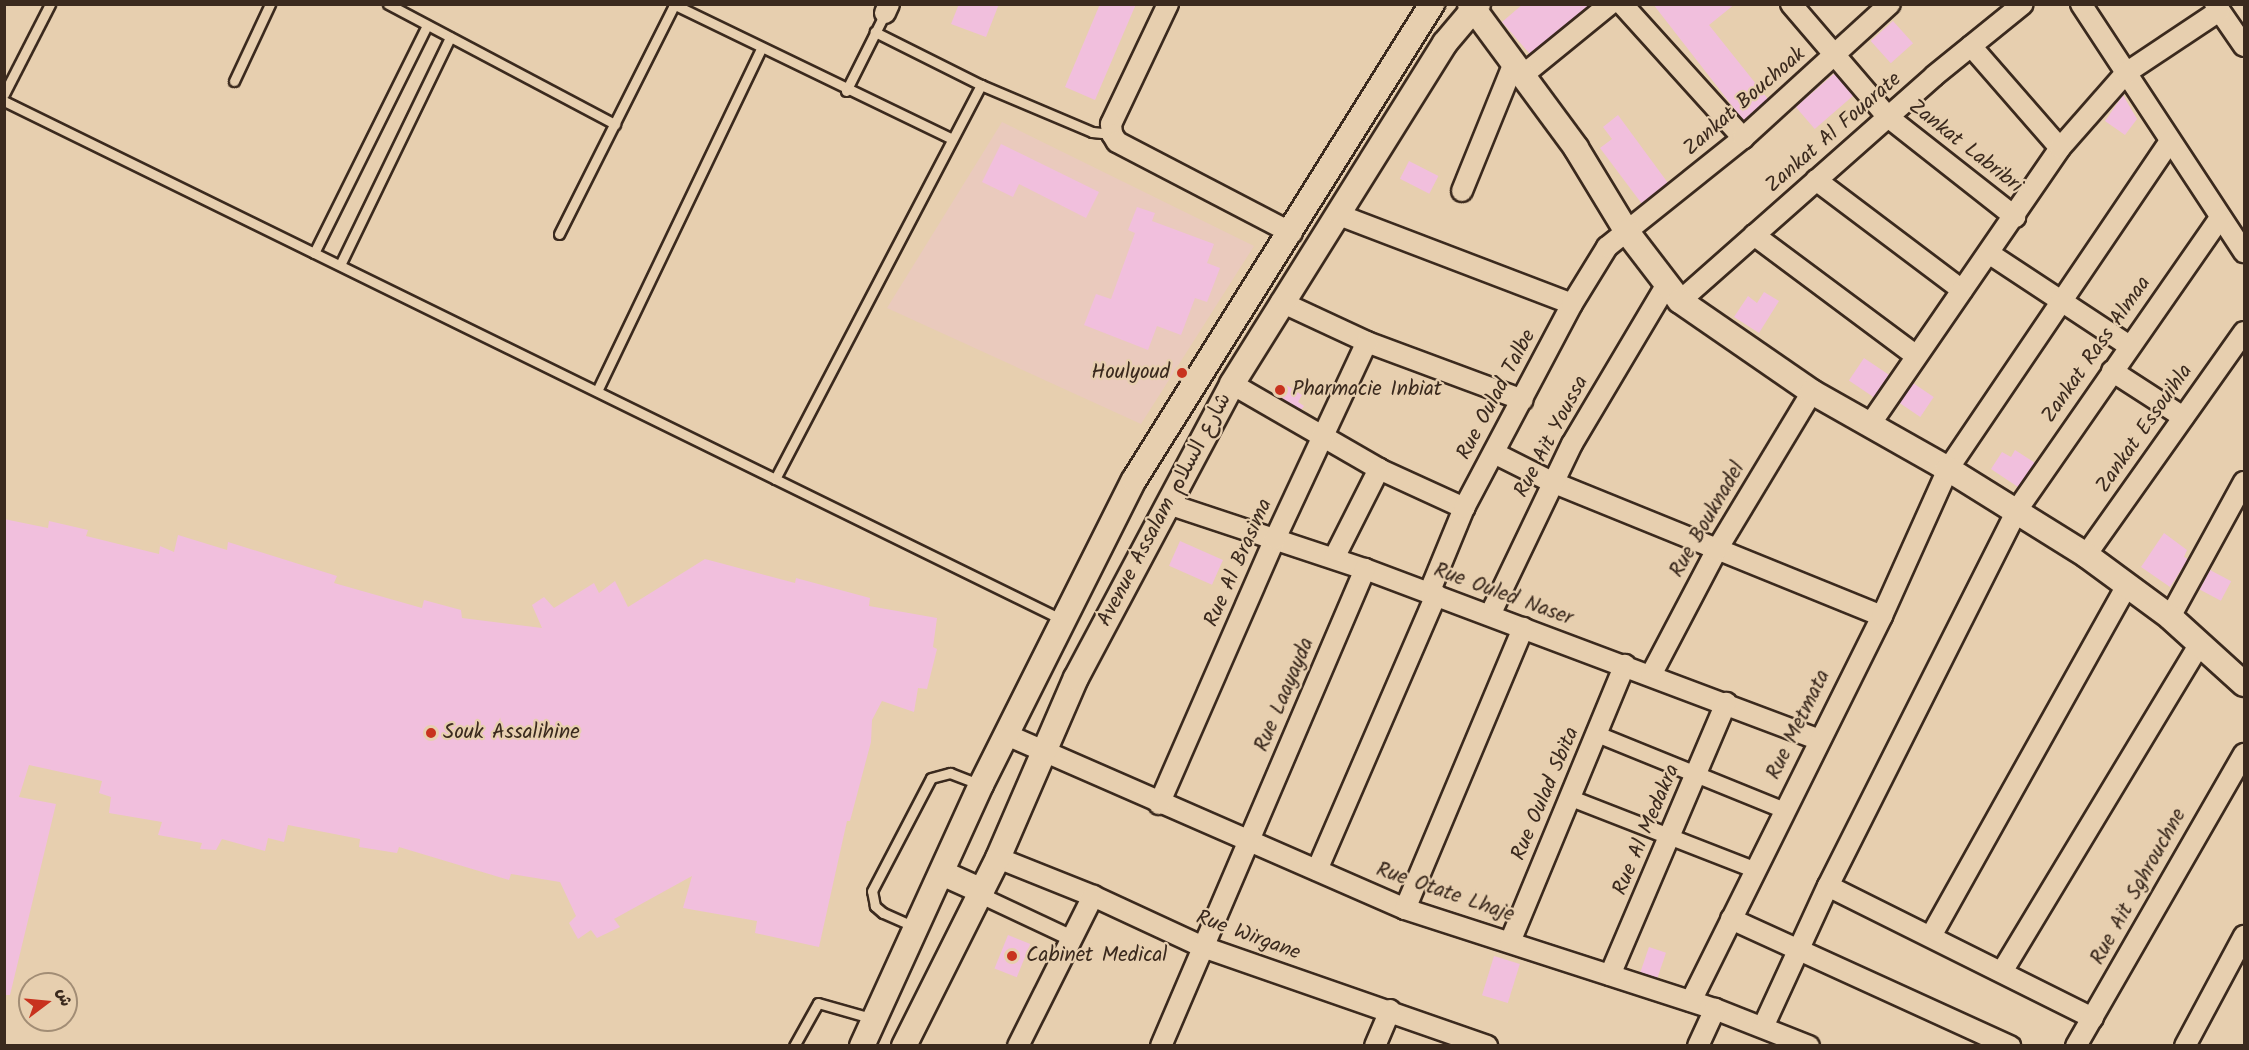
<!DOCTYPE html>
<meta charset="utf-8">
<style>
body{margin:0}
#map{position:relative;width:2249px;height:1050px;overflow:hidden;background:#e7cfaf;font-family:Kalam,"Playpen Sans Arabic",sans-serif}
div>[style]{position:absolute}
.built>*{inset:0;background:#eacabd}
.building>*{inset:0;background:#f1bfdd;transform-origin:0 0}
.roads{filter:drop-shadow(2px 0 #3b2a1e) drop-shadow(-2px 0 #3b2a1e) drop-shadow(0 2px #3b2a1e) drop-shadow(0 -2px #3b2a1e)}
.service>*{height:9px;margin:-4.5px;padding:0 4.5px;transform-origin:4.5px;border-radius:4.5px;background:#e7cfaf}
.pedestrian>*{height:15px;margin:-7.5px;padding:0 7.5px;transform-origin:7.5px;border-radius:7.5px;background:#e7cfaf}
.minor>*{height:20px;margin:-10px;padding:0 10px;transform-origin:10px;border-radius:10px;background:#e7cfaf}
.tertiary>*{height:24px;margin:-12px;padding:0 12px;transform-origin:12px;border-radius:12px;background:#e7cfaf}
.dots>*{width:16px;height:16px;translate:-50% -50%;box-sizing:border-box;border:3px solid #e7cfaf;border-radius:50%}
span{translate:-50% -50%;white-space:nowrap;text-align:center;line-height:1.15;-webkit-text-stroke:4.5px #e7cfaf;paint-order:stroke}
.street-label{font-size:21px;color:#3b2a1e}
.poi-label{font-size:21px;color:#3b2a1e}
.right{translate:-100% -50%;text-align:right}
.left{translate:0 -50%;text-align:left}
.frame{position:absolute;inset:0;border:6px solid #3b2a1e;pointer-events:none}
.north{position:absolute;left:18px;top:972px;width:60px;height:60px;box-sizing:border-box;background:#e7cfaf;border:2px solid #a28d75;border-radius:50%;rotate:74deg;font-size:16px;font-weight:700;line-height:24px;text-align:center;color:#3b2a1e}
.north::after{content:'';display:block;margin:auto;width:21px;height:27px;background:#c8321e;clip-path:polygon(50% 0,100% 100%,50% 72%,0 100%)}
</style>
<div id="map">
<div class="built">
<div style="clip-path:polygon(1002px 122px,1254px 246px,1141px 424px,887px 308px)"></div>
</div>
<div class="building">
<div style="clip-path:polygon(959px 4px,999px 4px,986px 37px,951px 24px)"></div>
<div style="clip-path:polygon(1100px 4px,1136px 4px,1095px 100px,1065px 87px)"></div>
<div style="clip-path:polygon(1523px 4px,1590px 4px,1530px 54px,1502px 22px)"></div>
<div style="clip-path:polygon(1653px 4px,1735px 4px,1709px 25px,1768px 99px,1744px 121px)"></div>
<div style="left:1893px;top:21px;width:30px;height:30px;rotate:48deg"></div>
<div style="left:1835px;top:73px;width:29px;height:52px;rotate:49deg"></div>
<div style="clip-path:polygon(2123px 95px,2137px 119px,2125px 135px,2105px 121px)"></div>
<div style="clip-path:polygon(1618px 115px,1668px 183px,1642px 204px,1600px 148px,1612px 139px,1603px 127px)"></div>
<div style="clip-path:polygon(1001px 144px,1099px 192px,1086px 218px,1019px 184px,1013px 197px,982px 182px)"></div>
<div style="left:1409px;top:161px;width:33px;height:20px;rotate:27deg"></div>
<div style="clip-path:polygon(1137px 207px,1155px 213px,1152px 221px,1214px 244px,1207px 263px,1220px 268px,1207px 302px,1195px 298px,1181px 335px,1157px 326px,1148px 350px,1084px 325px,1096px 294px,1111px 299px,1135px 233px,1128px 230px)"></div>
<div style="clip-path:polygon(1764px 292px,1779px 301px,1759px 333px,1734px 317px,1748px 296px,1757px 303px)"></div>
<div style="left:1864px;top:358px;width:30px;height:27px;rotate:34deg"></div>
<div style="clip-path:polygon(1280px 381px,1302px 395px,1298px 402px,1304px 406px,1301px 410px,1273px 394px)"></div>
<div style="left:1913px;top:383px;width:25px;height:24px;rotate:34deg"></div>
<div style="clip-path:polygon(2015px 450px,2035px 463px,2018px 487px,1991px 469px,2002px 452px,2011px 457px)"></div>
<div style="clip-path:polygon(4px 519px,48px 528px,49px 521px,88px 530px,86px 536px,159px 554px,160px 546px,174px 552px,178px 535px,227px 550px,228px 542px,337px 576px,334px 583px,422px 608px,424px 600px,461px 610px,462px 618px,542px 628px,532px 605px,544px 597px,554px 608px,594px 583px,599px 593px,615px 581px,628px 607px,705px 559px,795px 583px,796px 578px,870px 598px,869px 606px,937px 618px,933px 647px,937px 649px,927px 689px,918px 688px,914px 712px,882px 701px,872px 720px,871px 742px,850px 821px,847px 821px,819px 947px,755px 933px,757px 921px,683px 908px,692px 876px,614px 919px,620px 927px,597px 938px,591px 930px,578px 939px,569px 923px,576px 916px,560px 882px,511px 874px,509px 880px,399px 847px,397px 853px,359px 847px,360px 839px,288px 825px,284px 842px,268px 838px,265px 851px,222px 839px,216px 850px,200px 849px,202px 843px,158px 835px,162px 822px,109px 813px,111px 797px,99px 793px,102px 781px,29px 765px,19px 797px,56px 804px,10px 995px,4px 995px)"></div>
<div style="clip-path:polygon(2164px 533px,2187px 550px,2184px 557px,2188px 559px,2170px 587px,2141px 567px)"></div>
<div style="left:1180px;top:541px;width:47px;height:27px;rotate:24deg"></div>
<div style="left:2210px;top:570px;width:24px;height:22px;rotate:28deg"></div>
<div style="left:1008px;top:935px;width:24px;height:36px;rotate:22deg"></div>
<div style="left:1649px;top:947px;width:18px;height:27px;rotate:19deg"></div>
<div style="left:1494px;top:956px;width:27px;height:41px;rotate:17deg"></div>
</div>
<div class="roads">
<div class="service">
<div style="left:388px;top:4px;width:257px;rotate:27.9deg"></div>
<div style="left:673px;top:4px;width:310px;rotate:25.8deg"></div>
<div style="left:234px;top:81px;width:85px;rotate:-64.9deg"></div>
<div style="left:981px;top:85px;width:121px;rotate:22.9deg"></div>
<div style="left:1092px;top:132px;width:20px;rotate:6deg"></div>
<div style="left:846px;top:91px;width:87px;rotate:-63.4deg"></div>
<div style="left:4px;top:94px;width:101px;rotate:-62.9deg"></div>
<div style="left:4px;top:101px;width:1177px;rotate:26.11deg"></div>
<div style="left:559px;top:234px;width:256px;rotate:-63.3deg"></div>
<div style="left:314px;top:253px;width:254px;rotate:-63.6deg"></div>
<div style="left:340px;top:265px;width:253px;rotate:-64.2deg"></div>
<div style="left:597px;top:391px;width:379px;rotate:-64.4deg"></div>
<div style="left:775px;top:479px;width:445px;rotate:-62.4deg"></div>
<div style="left:981px;top:85px;width:119px;rotate:-153.4deg"></div>
<div style="left:915px;top:927px;width:35px;rotate:-156deg"></div>
<div style="left:883px;top:913px;width:11px;rotate:-139deg"></div>
<div style="left:875px;top:906px;width:15px;rotate:-101deg"></div>
<div style="left:872px;top:891px;width:127px;rotate:-62.4deg"></div>
<div style="left:931px;top:778px;width:20px;rotate:-15deg"></div>
<div style="left:950px;top:773px;width:33px;rotate:21deg"></div>
<div style="left:794px;top:1046px;width:49px;rotate:-60.8deg"></div>
<div style="left:818px;top:1003px;width:58px;rotate:15.9deg"></div>
</div>
<div class="pedestrian">
<div style="left:1597px;top:734px;width:202px;rotate:22.1deg"></div>
<div style="left:1571px;top:798px;width:199px;rotate:21.3deg"></div>
<div style="left:980px;top:895px;width:102px;rotate:25.1deg"></div>
</div>
<div class="minor">
<div style="left:1168px;top:4px;width:133px;rotate:115.4deg"></div>
<div style="left:1111px;top:124px;width:10px;rotate:84deg"></div>
<div style="left:1112px;top:134px;width:9px;rotate:58deg"></div>
<div style="left:1117px;top:142px;width:197px;rotate:27.5deg"></div>
<div style="left:1622px;top:4px;width:181px;rotate:47.9deg"></div>
<div style="left:1791px;top:4px;width:149px;rotate:49.4deg"></div>
<div style="left:1888px;top:117px;width:162px;rotate:38.2deg"></div>
<div style="left:2081px;top:4px;width:297px;rotate:56.7deg"></div>
<div style="left:2215px;top:4px;width:51px;rotate:55.4deg"></div>
<div style="left:885px;top:13px;width:10px;rotate:-66deg"></div>
<div style="left:1971px;top:46px;width:135px;rotate:48.9deg"></div>
<div style="left:1523px;top:75px;width:112px;rotate:-39.2deg"></div>
<div style="left:1816px;top:180px;width:183px;rotate:37deg"></div>
<div style="left:1462px;top:191px;width:138px;rotate:-67.9deg"></div>
<div style="left:1339px;top:215px;width:249px;rotate:20.9deg"></div>
<div style="left:1754px;top:235px;width:201px;rotate:36.7deg"></div>
<div style="left:1990px;top:254px;width:165px;rotate:33.4deg"></div>
<div style="left:1680px;top:301px;width:339px;rotate:-41.5deg"></div>
<div style="left:1934px;top:76px;width:114px;rotate:-39deg"></div>
<div style="left:1281px;top:302px;width:95px;rotate:24.9deg"></div>
<div style="left:1367px;top:342px;width:166px;rotate:20.4deg"></div>
<div style="left:2112px;top:371px;width:85px;rotate:32.9deg"></div>
<div style="left:1232px;top:384px;width:170px;rotate:30deg"></div>
<div style="left:1379px;top:469px;width:94px;rotate:24.6deg"></div>
<div style="left:1871px;top:423px;width:334px;rotate:-55.5deg"></div>
<div style="left:2060px;top:148px;width:100px;rotate:-48.7deg"></div>
<div style="left:2126px;top:73px;width:112px;rotate:-33.7deg"></div>
<div style="left:1494px;top:453px;width:65px;rotate:26.6deg"></div>
<div style="left:1552px;top:482px;width:356px;rotate:22.1deg"></div>
<div style="left:1168px;top:504px;width:207px;rotate:18.3deg"></div>
<div style="left:1365px;top:569px;width:484px;rotate:20.6deg"></div>
<div style="left:2086px;top:555px;width:273px;rotate:-54.7deg"></div>
<div style="left:1334px;top:558px;width:100px;rotate:-63.2deg"></div>
<div style="left:1429px;top:593px;width:92px;rotate:-67.6deg"></div>
<div style="left:1464px;top:508px;width:231px;rotate:-62.1deg"></div>
<div style="left:1572px;top:304px;width:67px;rotate:-58.4deg"></div>
<div style="left:1607px;top:247px;width:174px;rotate:-38.7deg"></div>
<div style="left:1743px;top:138px;width:199px;rotate:-42.4deg"></div>
<div style="left:1490px;top:615px;width:190px;rotate:-64.4deg"></div>
<div style="left:1572px;top:444px;width:184px;rotate:-59.3deg"></div>
<div style="left:2170px;top:617px;width:154px;rotate:-61.3deg"></div>
<div style="left:1651px;top:675px;width:140px;rotate:-62.3deg"></div>
<div style="left:1716px;top:551px;width:186px;rotate:-58.9deg"></div>
<div style="left:1007px;top:735px;width:434px;rotate:23.6deg"></div>
<div style="left:1405px;top:909px;width:326px;rotate:17.9deg"></div>
<div style="left:1715px;top:1009px;width:101px;rotate:21.5deg"></div>
<div style="left:1159px;top:804px;width:289px;rotate:-66.4deg"></div>
<div style="left:1275px;top:539px;width:217px;rotate:-65deg"></div>
<div style="left:998px;top:858px;width:102px;rotate:21.8deg"></div>
<div style="left:1093px;top:896px;width:121px;rotate:24.9deg"></div>
<div style="left:1203px;top:947px;width:301px;rotate:19.2deg"></div>
<div style="left:1317px;top:870px;width:300px;rotate:-66.6deg"></div>
<div style="left:1828px;top:886px;width:296px;rotate:26.5deg"></div>
<div style="left:1405px;top:909px;width:305px;rotate:-67.2deg"></div>
<div style="left:1731px;top:919px;width:307px;rotate:24.5deg"></div>
<div style="left:1931px;top:936px;width:402px;rotate:-60.8deg"></div>
<div style="left:1510px;top:942px;width:300px;rotate:-67.5deg"></div>
<div style="left:2003px;top:970px;width:380px;rotate:-58.9deg"></div>
<div style="left:1610px;top:975px;width:296px;rotate:-66.9deg"></div>
<div style="left:1691px;top:1001px;width:430px;rotate:-63.6deg"></div>
<div style="left:1882px;top:616px;width:161px;rotate:-65.8deg"></div>
<div style="left:1948px;top:469px;width:396px;rotate:-55.9deg"></div>
<div style="left:1763px;top:1027px;width:155px;rotate:-65.3deg"></div>
<div style="left:1828px;top:886px;width:421px;rotate:-63.3deg"></div>
<div style="left:2017px;top:510px;width:354px;rotate:-55.2deg"></div>
<div style="left:1018px;top:1046px;width:168px;rotate:-63.4deg"></div>
<div style="left:1161px;top:1046px;width:519px;rotate:-66.84deg"></div>
<div style="left:1375px;top:1046px;width:39px;rotate:-67deg"></div>
<div style="left:1698px;top:1046px;width:41px;rotate:-65.3deg"></div>
<div style="left:2076px;top:1046px;width:337px;rotate:-60.1deg"></div>
<div style="left:2185px;top:1046px;width:125px;rotate:-61.8deg"></div>
</div>
<div class="tertiary">
<div style="left:1470px;top:4px;width:179px;rotate:53.6deg"></div>
<div style="left:1576px;top:148px;width:98px;rotate:58.7deg"></div>
<div style="left:1627px;top:232px;width:87px;rotate:52.5deg"></div>
<div style="left:1680px;top:301px;width:160px;rotate:34.6deg"></div>
<div style="left:1812px;top:392px;width:156px;rotate:29.5deg"></div>
<div style="left:1948px;top:469px;width:163px;rotate:31.9deg"></div>
<div style="left:2086px;top:555px;width:104px;rotate:36.4deg"></div>
<div style="left:2170px;top:617px;width:100px;rotate:42.2deg"></div>
<div style="left:942px;top:873px;width:44px;rotate:24.2deg"></div>
<div style="left:862px;top:1046px;width:287px;rotate:-65.5deg"></div>
<div style="left:981px;top:785px;width:341px;rotate:-63.4deg"></div>
<div style="left:1134px;top:480px;width:562px;rotate:-57.95deg"></div>
<div style="left:904px;top:1046px;width:210px;rotate:-63.4deg"></div>
<div style="left:998px;top:858px;width:196px;rotate:-66.6deg"></div>
<div style="left:1076px;top:678px;width:333px;rotate:-62deg"></div>
<div style="left:1232px;top:384px;width:402px;rotate:-58deg"></div>
<div style="left:1445px;top:43px;width:51px;rotate:-49.8deg"></div>
</div>
</div>
<div class="dots">
<div style="left:1182px;top:373px;background:#c8321e"></div>
<div style="left:1280px;top:390px;background:#c8321e"></div>
<div style="left:431px;top:733px;background:#c8321e"></div>
<div style="left:1012px;top:956px;background:#c8321e"></div>
</div>
<div class="street-label">
<span style="left:1745px;top:102px;rotate:-41deg">Zankat Bouchoak</span>
<span style="left:1834px;top:133px;rotate:-41deg">Zankat Al Fouarate</span>
<span style="left:1965px;top:147px;rotate:38deg">Zankat Labribri</span>
<span style="left:2097px;top:350px;rotate:-55deg">Zankat Rass Almaa</span>
<span style="left:1497px;top:395px;rotate:-62deg">Rue Oulad Talbe</span>
<span style="left:2145px;top:429px;rotate:-55deg">Zankat Essouihla</span>
<span style="left:1552px;top:437px;rotate:-62deg">Rue Ait Youssa</span>
<span style="left:1165px;top:510px;rotate:-62deg">Avenue Assalam شارع السلام</span>
<span style="left:1708px;top:520px;rotate:-60deg">Rue Bouknadel</span>
<span style="left:1239px;top:563px;rotate:-66deg">Rue Al Brasima</span>
<span style="left:1503px;top:595px;rotate:20deg">Rue Ouled Naser</span>
<span style="left:1285px;top:695px;rotate:-67deg">Rue Laayayda</span>
<span style="left:1799px;top:725px;rotate:-64deg">Rue Metmata</span>
<span style="left:1546px;top:794px;rotate:-67deg">Rue Oulad Sbita</span>
<span style="left:1647px;top:830px;rotate:-67deg">Rue Al Medakra</span>
<span style="left:2139px;top:887px;rotate:-61deg">Rue Ait Sghrouchne</span>
<span style="left:1445px;top:893px;rotate:19deg">Rue Otate Lhaje</span>
<span style="left:1248px;top:936px;rotate:20deg">Rue Wirgane</span>
</div>
<div class="poi-label">
<span class="right" style="left:1170px;top:373px">Houlyoud</span>
<span class="left" style="left:1292px;top:390px">Pharmacie Inbiat</span>
<span class="left" style="left:443px;top:733px">Souk Assalihine</span>
<span class="left" style="left:1026px;top:956px">Cabinet Medical</span>
</div>
<div class="frame"></div>
<div class="north">ش</div>
</div>
